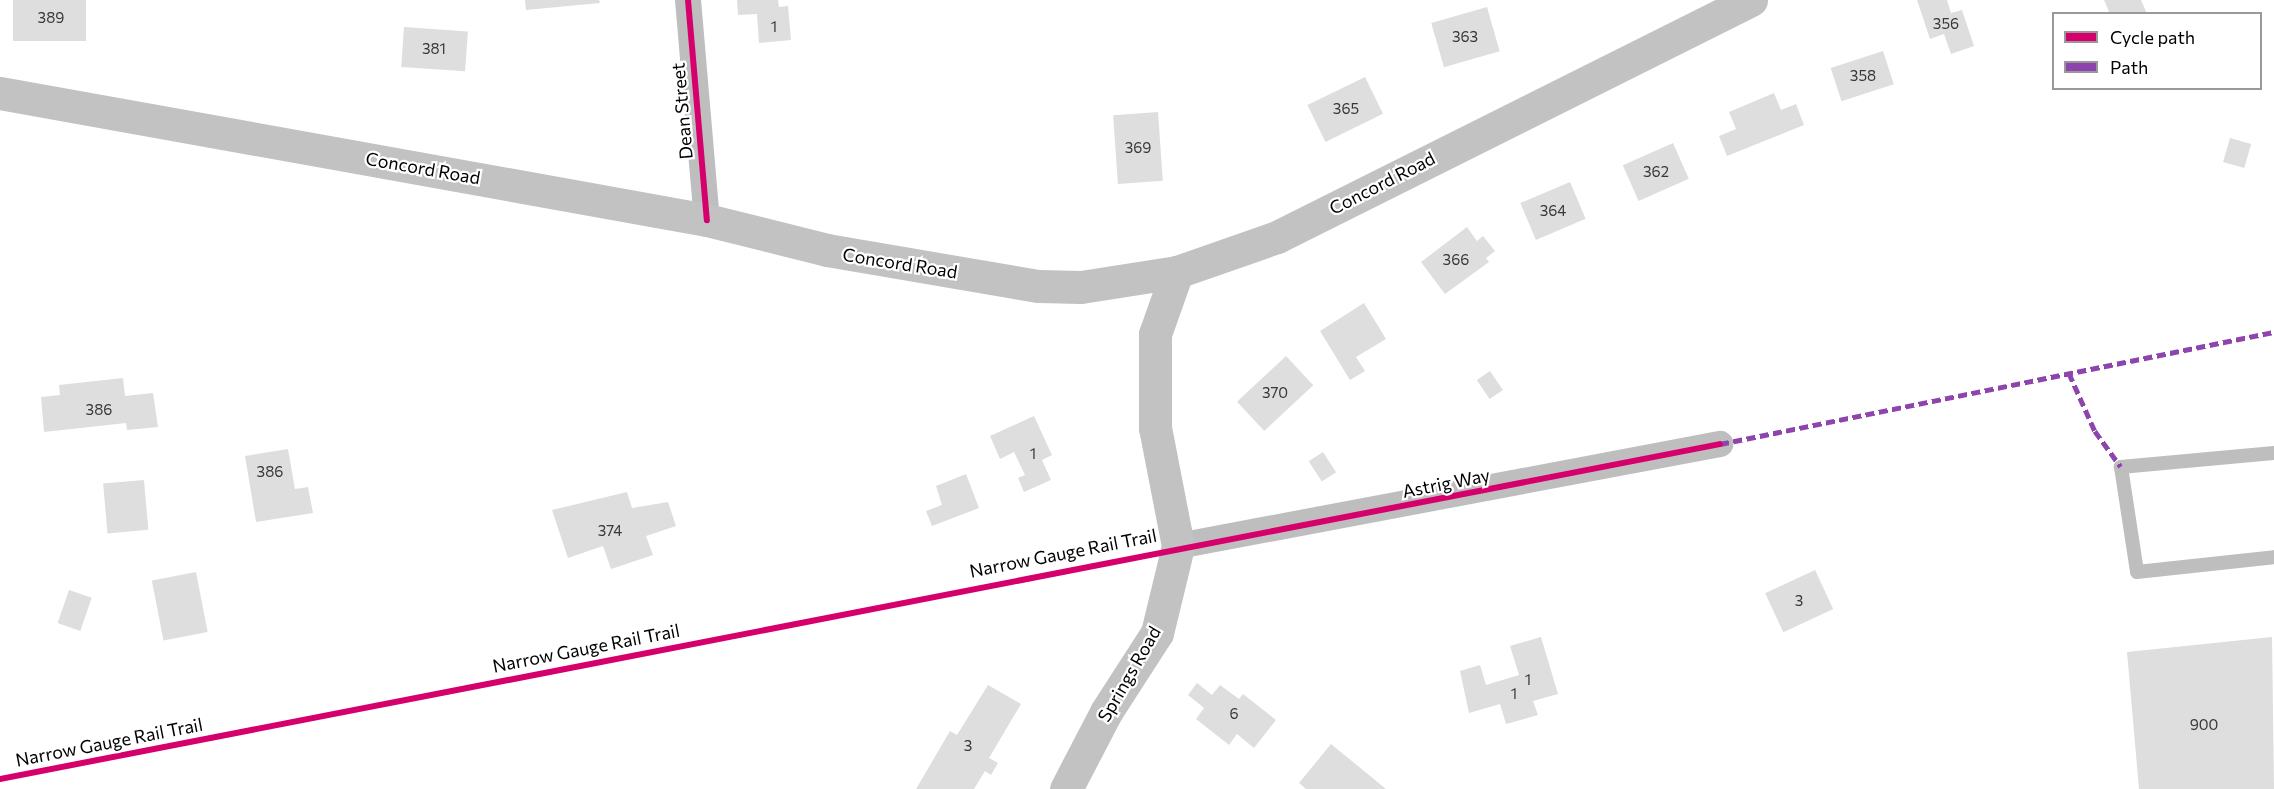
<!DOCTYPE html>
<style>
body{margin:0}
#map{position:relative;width:2274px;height:789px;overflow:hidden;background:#fff;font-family:Commissioner,sans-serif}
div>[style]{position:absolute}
.building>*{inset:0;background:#dedede;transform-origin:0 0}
.lane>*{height:14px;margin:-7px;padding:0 7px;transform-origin:7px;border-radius:7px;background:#bebebe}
.street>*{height:26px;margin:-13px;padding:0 13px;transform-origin:13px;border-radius:13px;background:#bebebe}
.secondary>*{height:33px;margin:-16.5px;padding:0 16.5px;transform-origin:16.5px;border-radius:16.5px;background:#c2c2c2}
.quiet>*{height:4.5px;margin-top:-2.25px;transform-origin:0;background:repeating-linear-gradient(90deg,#8e44ad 0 9px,transparent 0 13.5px)}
.cycleway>*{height:6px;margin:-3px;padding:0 3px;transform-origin:3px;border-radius:3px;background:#d6006c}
span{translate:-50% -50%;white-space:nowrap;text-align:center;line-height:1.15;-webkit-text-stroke:4.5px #fff;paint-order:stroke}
.number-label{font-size:15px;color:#383838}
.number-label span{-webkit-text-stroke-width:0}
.street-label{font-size:18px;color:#000}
.legend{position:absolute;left:2052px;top:12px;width:210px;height:78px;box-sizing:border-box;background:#fff;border:2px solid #999;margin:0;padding:8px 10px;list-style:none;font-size:18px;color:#000}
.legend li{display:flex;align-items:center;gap:12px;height:30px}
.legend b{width:30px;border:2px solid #999}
</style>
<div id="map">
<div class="building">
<div style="left:13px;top:0;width:73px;height:41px"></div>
<div style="clip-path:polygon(525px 0,599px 0,600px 3px,526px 10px)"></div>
<div style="clip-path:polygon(737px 0,778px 0,779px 7px,788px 6px,791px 40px,759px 43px,757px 14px,738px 15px)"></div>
<div style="clip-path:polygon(1917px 0,1947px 0,1951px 13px,1962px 10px,1974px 46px,1951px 54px,1944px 34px,1930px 39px)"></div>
<div style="clip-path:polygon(2104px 0,2141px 0,2147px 14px,2110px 14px)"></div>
<div style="left:1487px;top:7px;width:46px;height:58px;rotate:74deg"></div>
<div style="left:404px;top:27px;width:64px;height:40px;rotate:4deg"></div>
<div style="left:1883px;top:51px;width:35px;height:55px;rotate:72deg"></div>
<div style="left:1365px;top:77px;width:41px;height:64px;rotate:64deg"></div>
<div style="clip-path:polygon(1774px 93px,1781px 110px,1796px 104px,1804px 125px,1727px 156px,1719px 136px,1736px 129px,1729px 112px)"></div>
<div style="left:1158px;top:112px;width:69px;height:45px;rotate:86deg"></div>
<div style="left:2230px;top:138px;width:22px;height:25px;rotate:16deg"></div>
<div style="left:1673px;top:143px;width:39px;height:55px;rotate:66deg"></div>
<div style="left:1570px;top:182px;width:40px;height:54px;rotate:67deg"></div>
<div style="clip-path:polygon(1467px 227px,1477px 241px,1483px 236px,1495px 251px,1486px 258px,1489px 262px,1445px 294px,1421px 262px)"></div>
<div style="clip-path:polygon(1364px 303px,1386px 339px,1356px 357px,1365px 371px,1350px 380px,1320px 331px)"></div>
<div style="left:1286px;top:356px;width:40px;height:67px;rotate:47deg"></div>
<div style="left:1490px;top:371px;width:23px;height:16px;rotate:56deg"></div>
<div style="clip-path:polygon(123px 378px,125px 396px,153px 393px,158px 427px,127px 430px,126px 423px,44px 432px,41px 397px,60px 395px,59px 385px)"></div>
<div style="clip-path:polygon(1034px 416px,1052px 455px,1042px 460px,1051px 480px,1024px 492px,1018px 478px,1025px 475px,1014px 452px,1000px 459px,990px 436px)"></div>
<div style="clip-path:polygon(288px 449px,295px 489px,308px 487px,313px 513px,256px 522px,245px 456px)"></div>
<div style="left:1323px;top:452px;width:24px;height:17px;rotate:57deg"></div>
<div style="clip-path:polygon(966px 474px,979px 508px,932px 526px,926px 511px,942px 505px,936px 486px)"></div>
<div style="left:144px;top:480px;width:50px;height:41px;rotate:85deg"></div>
<div style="clip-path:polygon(627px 492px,632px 508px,668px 502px,676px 526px,646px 536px,653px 555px,611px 569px,603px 546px,568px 558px,552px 510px)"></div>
<div style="left:1815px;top:570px;width:43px;height:55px;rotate:65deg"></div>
<div style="left:196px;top:572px;width:61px;height:45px;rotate:79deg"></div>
<div style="left:69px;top:590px;width:24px;height:35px;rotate:19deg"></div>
<div style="clip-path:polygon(1541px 637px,1558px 694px,1533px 701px,1538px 715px,1506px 724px,1500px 704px,1469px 713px,1460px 671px,1480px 665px,1486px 685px,1519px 675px,1510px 646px)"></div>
<div style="clip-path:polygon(2272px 637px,2274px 789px,2139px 789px,2127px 652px)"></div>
<div style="clip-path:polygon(1197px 683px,1212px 695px,1220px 685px,1239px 699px,1243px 694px,1276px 720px,1254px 748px,1237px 734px,1229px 745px,1196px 719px,1204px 708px,1188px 695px)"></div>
<div style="clip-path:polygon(988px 685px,1021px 704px,989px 758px,998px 763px,991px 775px,985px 771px,974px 789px,916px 789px,950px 731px,957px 735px)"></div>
<div style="clip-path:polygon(1331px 744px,1386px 789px,1306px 789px,1299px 783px)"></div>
</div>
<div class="lane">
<div style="left:2274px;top:453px;width:154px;rotate:174.8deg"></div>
<div style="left:2121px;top:467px;width:106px;rotate:81.3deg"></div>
<div style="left:2137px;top:572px;width:138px;rotate:-6.2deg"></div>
</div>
<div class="street">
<div style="left:688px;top:0;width:221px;rotate:85.1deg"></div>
<div style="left:1178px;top:546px;width:552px;rotate:-10.66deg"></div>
</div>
<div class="secondary">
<div style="left:0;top:93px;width:718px;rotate:10.18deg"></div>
<div style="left:707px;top:220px;width:124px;rotate:14deg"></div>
<div style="left:827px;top:250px;width:214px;rotate:9.7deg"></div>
<div style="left:1038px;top:286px;width:43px;rotate:1.3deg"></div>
<div style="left:1081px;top:287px;width:97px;rotate:-8.9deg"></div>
<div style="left:1177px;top:272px;width:106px;rotate:-19.3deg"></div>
<div style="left:1277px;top:237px;width:530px;rotate:-26.57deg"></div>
<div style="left:1066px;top:789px;width:87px;rotate:-62.5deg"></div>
<div style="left:1106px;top:712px;width:94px;rotate:-57.2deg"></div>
<div style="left:1157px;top:633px;width:89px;rotate:-76.4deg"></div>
<div style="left:1178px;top:546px;width:120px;rotate:-101deg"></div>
<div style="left:1155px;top:428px;width:94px;rotate:-90deg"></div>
<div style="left:1155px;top:334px;width:66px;rotate:-70.5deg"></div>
</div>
<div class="quiet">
<div style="left:2069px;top:373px;width:64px;rotate:65.9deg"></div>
<div style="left:2095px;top:431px;width:44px;rotate:54.2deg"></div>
<div style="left:1720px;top:444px;width:565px;rotate:-11.43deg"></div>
</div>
<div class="cycleway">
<div style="left:688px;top:0;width:221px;rotate:85.1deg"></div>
<div style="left:0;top:779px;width:1752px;rotate:-11.02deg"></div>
</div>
<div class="number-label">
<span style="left:51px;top:18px">389</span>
<span style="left:1946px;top:24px">356</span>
<span style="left:774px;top:27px">1</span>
<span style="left:1465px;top:37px">363</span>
<span style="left:434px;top:49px">381</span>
<span style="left:1863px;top:76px">358</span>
<span style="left:1346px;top:109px">365</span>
<span style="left:1138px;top:148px">369</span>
<span style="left:1656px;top:172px">362</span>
<span style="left:1553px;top:211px">364</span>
<span style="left:1456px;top:260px">366</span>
<span style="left:1275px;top:393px">370</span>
<span style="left:99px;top:410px">386</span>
<span style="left:1033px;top:454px">1</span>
<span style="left:270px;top:472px">386</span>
<span style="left:610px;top:531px">374</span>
<span style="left:1799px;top:601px">3</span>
<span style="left:1528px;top:680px">1</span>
<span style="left:1514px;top:694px">1</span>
<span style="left:1234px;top:714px">6</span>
<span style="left:2204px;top:725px">900</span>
<span style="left:968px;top:746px">3</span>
</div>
<div class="street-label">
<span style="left:682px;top:111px;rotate:-95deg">Dean Street</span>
<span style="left:423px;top:168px;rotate:10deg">Concord Road</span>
<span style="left:1382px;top:183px;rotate:-27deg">Concord Road</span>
<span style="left:900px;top:263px;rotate:9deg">Concord Road</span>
<span style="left:1446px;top:483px;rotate:-11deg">Astrig Way</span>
<span style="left:1063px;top:553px;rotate:-11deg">Narrow Gauge Rail Trail</span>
<span style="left:586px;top:648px;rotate:-11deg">Narrow Gauge Rail Trail</span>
<span style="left:1129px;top:674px;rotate:-60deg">Springs Road</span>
<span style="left:109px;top:742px;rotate:-11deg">Narrow Gauge Rail Trail</span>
</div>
<ul class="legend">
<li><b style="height:8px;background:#d6006c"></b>Cycle path</li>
<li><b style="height:8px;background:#8e44ad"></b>Path</li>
</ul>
</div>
